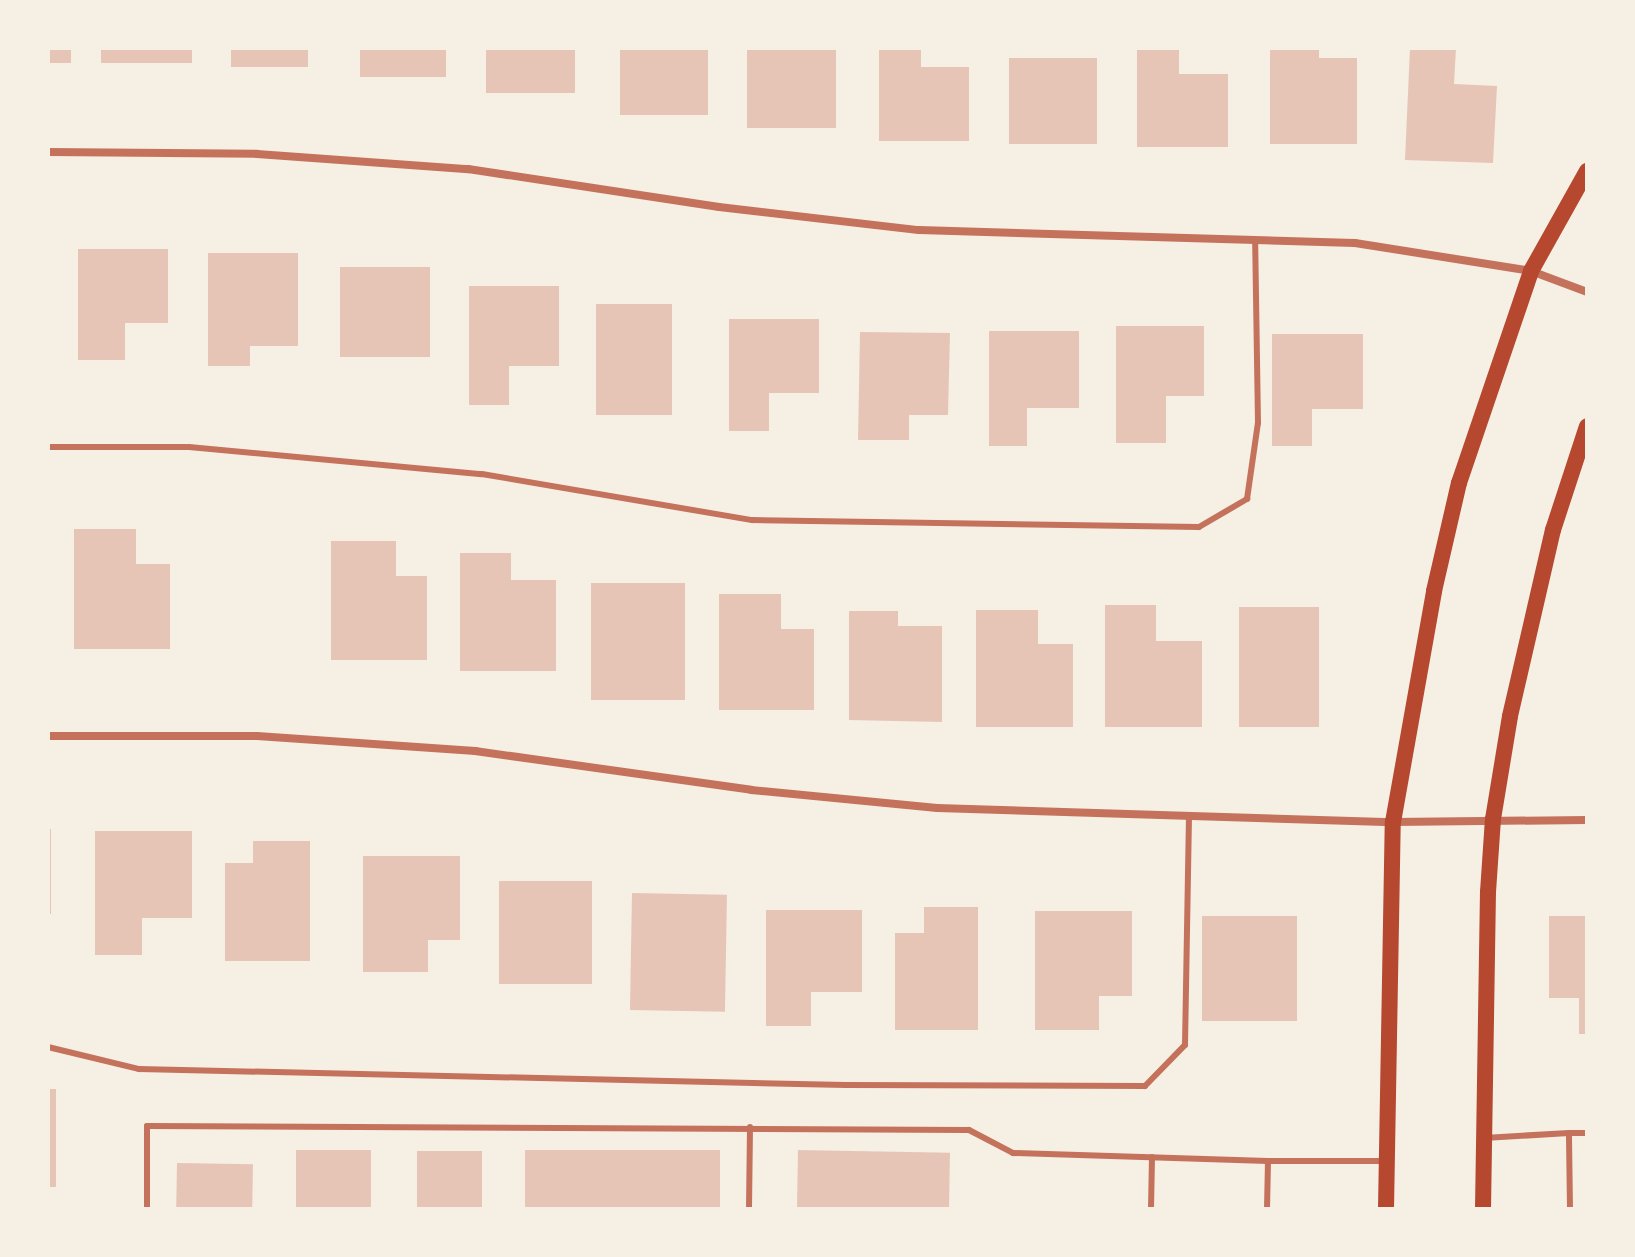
<!DOCTYPE html>
<style>
body{margin:0}
#map{position:relative;width:1635px;height:1257px;overflow:hidden;background:#f6efe4;font-family:"Noto Sans",sans-serif}
div>[style]{position:absolute}
.building>*{inset:0;background:#e6c5b7;transform-origin:0 0}
.service>*{height:6px;margin:-3px;padding:0 3px;transform-origin:3px;border-radius:3px;background:#c5725c}
.minor>*{height:8px;margin:-4px;padding:0 4px;transform-origin:4px;border-radius:4px;background:#c5725c}
.secondary>*{height:16px;margin:-8px;padding:0 8px;transform-origin:8px;border-radius:8px;background:#b5482f}
span{translate:-50% -50%;white-space:nowrap;text-align:center;line-height:1.15;-webkit-text-stroke:8px #f6efe4;paint-order:stroke}
.frame{position:absolute;inset:0;border:50px solid #f6efe4;pointer-events:none}
</style>
<div id="map">
<div class="building">
<div style="left:48px;top:48px;width:23px;height:15px"></div>
<div style="left:101px;top:48px;width:91px;height:15px"></div>
<div style="left:231px;top:48px;width:77px;height:19px"></div>
<div style="left:360px;top:48px;width:86px;height:29px"></div>
<div style="left:486px;top:48px;width:89px;height:45px"></div>
<div style="left:620px;top:48px;width:88px;height:67px"></div>
<div style="left:747px;top:48px;width:89px;height:80px"></div>
<div style="clip-path:polygon(879px 48px,921px 48px,921px 67px,969px 67px,969px 141px,879px 141px)"></div>
<div style="clip-path:polygon(1137px 48px,1179px 48px,1179px 74px,1228px 74px,1228px 147px,1137px 147px)"></div>
<div style="clip-path:polygon(1270px 48px,1319px 48px,1319px 58px,1357px 58px,1357px 144px,1270px 144px)"></div>
<div style="clip-path:polygon(1410px 48px,1456px 48px,1454px 84px,1497px 86px,1493px 163px,1405px 160px)"></div>
<div style="left:1009px;top:58px;width:88px;height:86px"></div>
<div style="clip-path:polygon(78px 249px,168px 249px,168px 323px,125px 323px,125px 360px,78px 360px)"></div>
<div style="clip-path:polygon(208px 253px,298px 253px,298px 346px,250px 346px,250px 366px,208px 366px)"></div>
<div style="left:340px;top:267px;width:90px;height:90px"></div>
<div style="clip-path:polygon(469px 286px,559px 286px,559px 366px,509px 366px,509px 405px,469px 405px)"></div>
<div style="left:596px;top:304px;width:76px;height:111px"></div>
<div style="clip-path:polygon(729px 319px,819px 319px,819px 393px,769px 393px,769px 431px,729px 431px)"></div>
<div style="clip-path:polygon(1116px 326px,1204px 326px,1204px 396px,1166px 396px,1166px 443px,1116px 443px)"></div>
<div style="clip-path:polygon(989px 331px,1079px 331px,1079px 408px,1027px 408px,1027px 446px,989px 446px)"></div>
<div style="clip-path:polygon(860px 332px,950px 333px,948px 415px,909px 415px,909px 440px,858px 440px)"></div>
<div style="clip-path:polygon(1272px 334px,1363px 334px,1363px 409px,1312px 409px,1312px 446px,1272px 446px)"></div>
<div style="clip-path:polygon(74px 529px,136px 529px,136px 564px,170px 564px,170px 649px,74px 649px)"></div>
<div style="clip-path:polygon(331px 541px,396px 541px,396px 576px,427px 576px,427px 660px,331px 660px)"></div>
<div style="clip-path:polygon(460px 553px,511px 553px,511px 580px,556px 580px,556px 671px,460px 671px)"></div>
<div style="left:591px;top:583px;width:94px;height:117px"></div>
<div style="clip-path:polygon(719px 594px,781px 594px,781px 629px,814px 629px,814px 710px,719px 710px)"></div>
<div style="clip-path:polygon(1105px 605px,1156px 605px,1156px 641px,1202px 641px,1202px 727px,1105px 727px)"></div>
<div style="left:1239px;top:607px;width:80px;height:120px"></div>
<div style="clip-path:polygon(976px 610px,1038px 610px,1038px 644px,1073px 644px,1073px 727px,976px 727px)"></div>
<div style="clip-path:polygon(849px 611px,898px 611px,898px 626px,942px 626px,942px 722px,849px 720px)"></div>
<div style="left:48px;top:829px;width:3px;height:85px"></div>
<div style="clip-path:polygon(95px 831px,192px 831px,192px 918px,142px 918px,142px 955px,95px 955px)"></div>
<div style="clip-path:polygon(253px 841px,310px 841px,310px 961px,225px 961px,225px 863px,253px 863px)"></div>
<div style="clip-path:polygon(363px 856px,460px 856px,460px 940px,428px 940px,428px 972px,363px 972px)"></div>
<div style="left:499px;top:881px;width:93px;height:103px"></div>
<div style="left:632px;top:893px;width:95px;height:117px;rotate:1deg"></div>
<div style="clip-path:polygon(924px 907px,978px 907px,978px 1030px,895px 1030px,895px 933px,924px 933px)"></div>
<div style="clip-path:polygon(766px 910px,862px 910px,862px 992px,811px 992px,811px 1026px,766px 1026px)"></div>
<div style="clip-path:polygon(1035px 911px,1132px 911px,1132px 996px,1099px 996px,1099px 1030px,1035px 1030px)"></div>
<div style="left:1202px;top:916px;width:95px;height:105px"></div>
<div style="clip-path:polygon(1549px 916px,1587px 916px,1587px 1034px,1579px 1034px,1579px 998px,1549px 998px)"></div>
<div style="left:48px;top:1089px;width:8px;height:98px"></div>
<div style="left:296px;top:1150px;width:75px;height:59px"></div>
<div style="left:525px;top:1150px;width:195px;height:59px"></div>
<div style="left:798px;top:1150px;width:152px;height:59px;rotate:1deg"></div>
<div style="left:417px;top:1151px;width:65px;height:58px"></div>
<div style="left:177px;top:1163px;width:76px;height:46px;rotate:1deg"></div>
</div>
<div class="service">
<div style="left:48px;top:447px;width:141px"></div>
<div style="left:189px;top:447px;width:294px;rotate:5.3deg"></div>
<div style="left:482px;top:474px;width:274px;rotate:9.7deg"></div>
<div style="left:752px;top:520px;width:447px;rotate:0.9deg"></div>
<div style="left:1199px;top:527px;width:56px;rotate:-30.3deg"></div>
<div style="left:1247px;top:499px;width:77px;rotate:-81.8deg"></div>
<div style="left:1258px;top:423px;width:183px;rotate:-90.9deg"></div>
<div style="left:48px;top:1047px;width:94px;rotate:13.6deg"></div>
<div style="left:139px;top:1069px;width:707px;rotate:1.3deg"></div>
<div style="left:846px;top:1085px;width:299px;rotate:0.2deg"></div>
<div style="left:1145px;top:1086px;width:57px;rotate:-45.7deg"></div>
<div style="left:1185px;top:1045px;width:230px;rotate:-89deg"></div>
<div style="left:1484px;top:1138px;width:85px;rotate:-3.4deg"></div>
<div style="left:147px;top:1209px;width:83px;rotate:-90deg"></div>
<div style="left:147px;top:1126px;width:822px;rotate:0.28deg"></div>
<div style="left:969px;top:1130px;width:50px;rotate:27.6deg"></div>
<div style="left:1013px;top:1153px;width:255px;rotate:1.8deg"></div>
<div style="left:749px;top:1209px;width:82px;rotate:-89.3deg"></div>
<div style="left:1151px;top:1209px;width:52px;rotate:-88.9deg"></div>
<div style="left:1267px;top:1209px;width:48px;rotate:-88.8deg"></div>
<div style="left:1268px;top:1161px;width:119px"></div>
<div style="left:1570px;top:1209px;width:76px;rotate:-90.8deg"></div>
<div style="left:1569px;top:1133px;width:18px"></div>
</div>
<div class="minor">
<div style="left:48px;top:152px;width:209px;rotate:0.5deg"></div>
<div style="left:257px;top:154px;width:212px;rotate:4.1deg"></div>
<div style="left:468px;top:169px;width:254px;rotate:8.6deg"></div>
<div style="left:719px;top:207px;width:201px;rotate:6.6deg"></div>
<div style="left:919px;top:230px;width:436px;rotate:1.7deg"></div>
<div style="left:1355px;top:243px;width:178px;rotate:9deg"></div>
<div style="left:1531px;top:271px;width:60px;rotate:20.6deg"></div>
<div style="left:48px;top:736px;width:209px"></div>
<div style="left:257px;top:736px;width:219px;rotate:3.9deg"></div>
<div style="left:475px;top:751px;width:279px;rotate:8deg"></div>
<div style="left:751px;top:790px;width:187px;rotate:5.5deg"></div>
<div style="left:937px;top:808px;width:456px;rotate:1.8deg"></div>
<div style="left:1393px;top:822px;width:194px;rotate:-0.6deg"></div>
</div>
<div class="secondary">
<div style="left:1386px;top:1209px;width:387px;rotate:-89deg"></div>
<div style="left:1393px;top:822px;width:235px;rotate:-79.9deg"></div>
<div style="left:1434px;top:591px;width:111px;rotate:-77deg"></div>
<div style="left:1459px;top:483px;width:224px;rotate:-71.2deg"></div>
<div style="left:1531px;top:271px;width:115px;rotate:-60.8deg"></div>
<div style="left:1483px;top:1209px;width:317px;rotate:-89.1deg"></div>
<div style="left:1488px;top:892px;width:73px;rotate:-86.1deg"></div>
<div style="left:1493px;top:819px;width:104px;rotate:-80.6deg"></div>
<div style="left:1510px;top:716px;width:191px;rotate:-77deg"></div>
<div style="left:1553px;top:530px;width:109px;rotate:-71.9deg"></div>
</div>
<div class="frame"></div>
</div>
